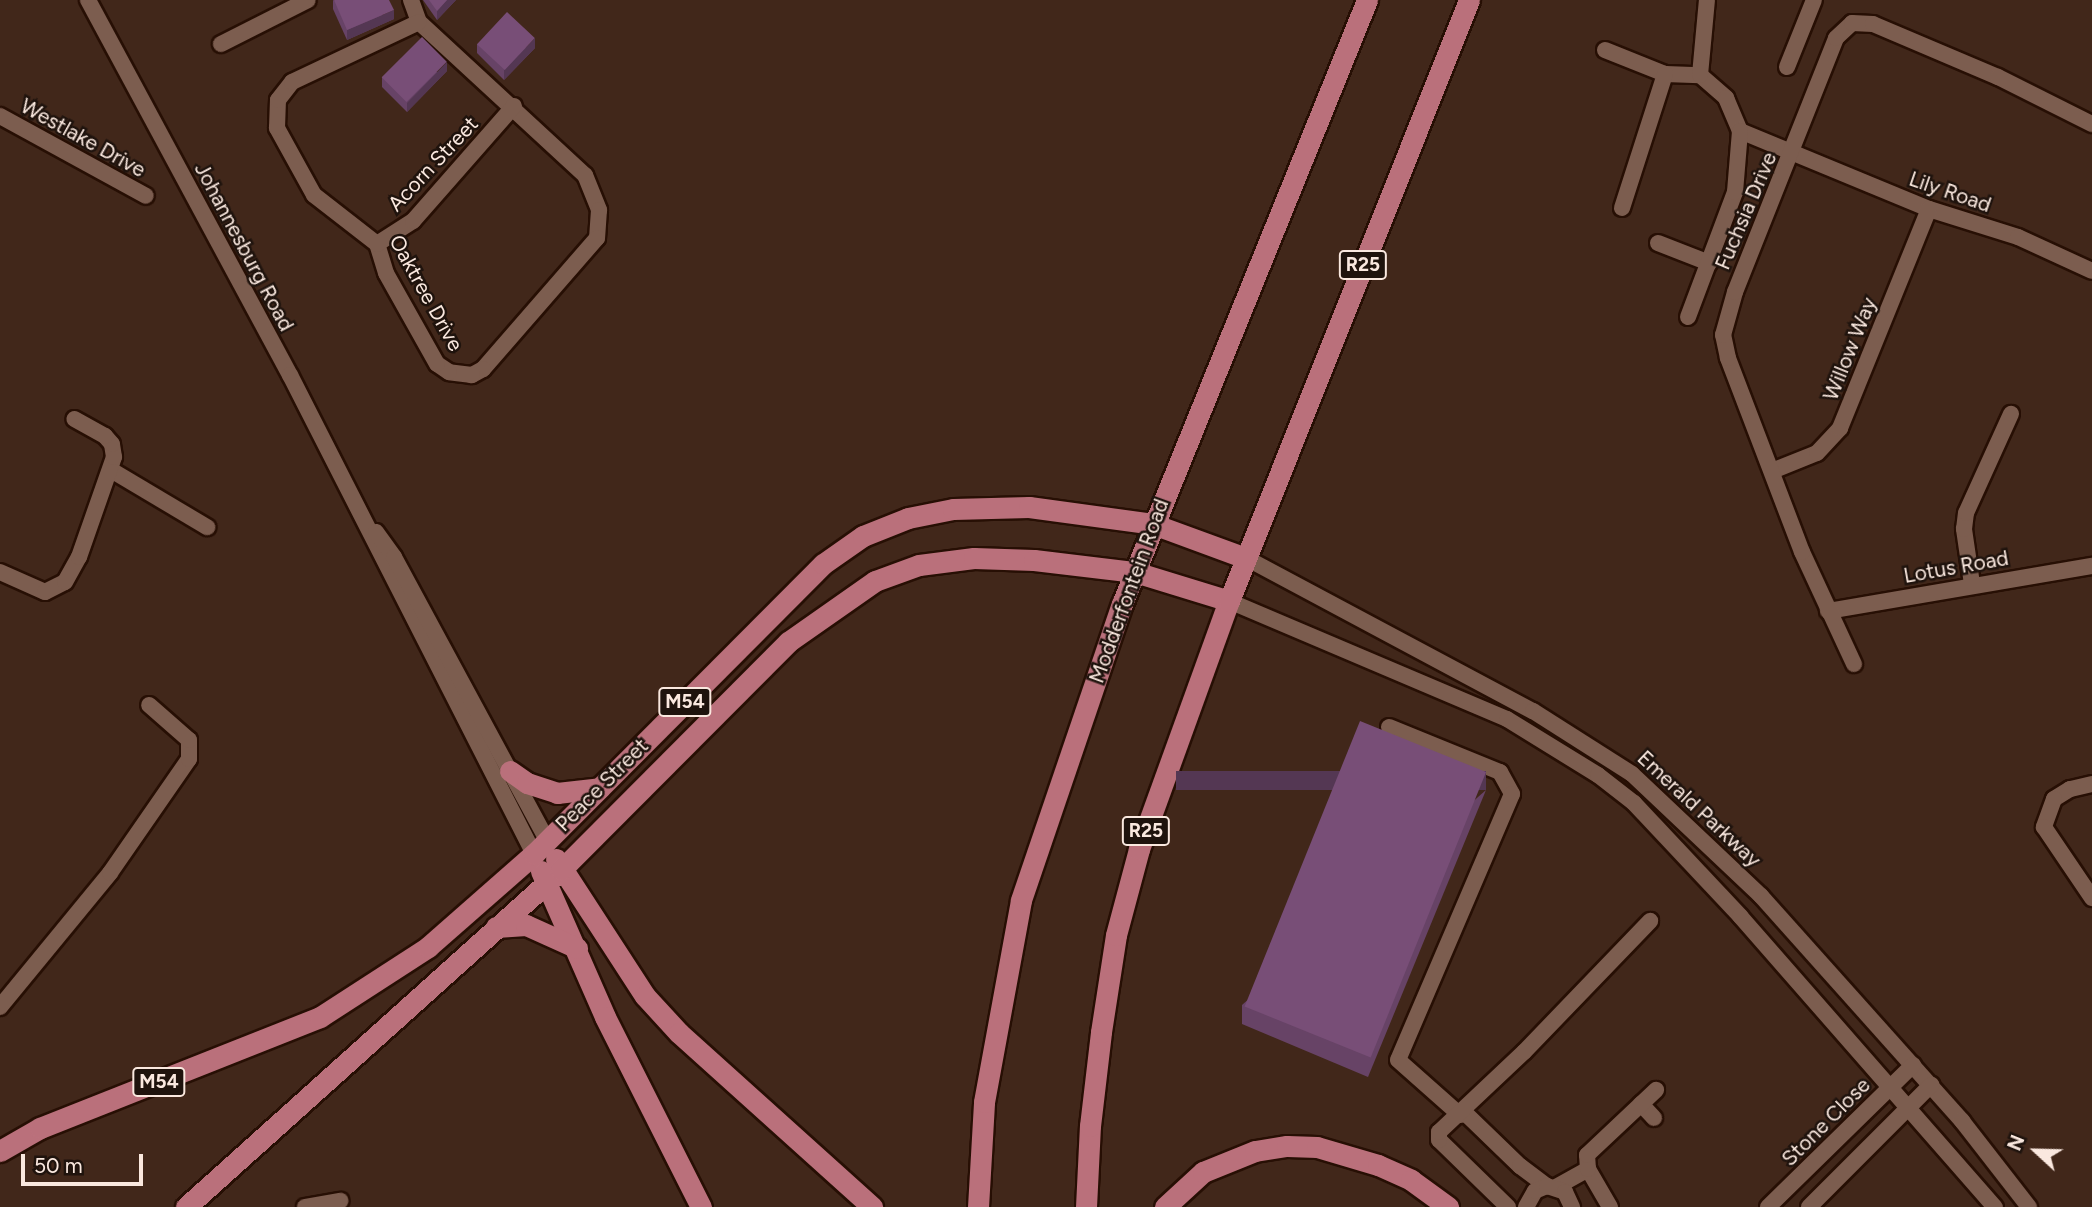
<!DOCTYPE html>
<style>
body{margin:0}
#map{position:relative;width:2092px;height:1207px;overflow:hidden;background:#41271a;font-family:Figtree,sans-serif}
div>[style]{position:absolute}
.roads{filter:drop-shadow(2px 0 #270f04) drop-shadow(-2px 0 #270f04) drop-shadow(0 2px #270f04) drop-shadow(0 -2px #270f04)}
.minor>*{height:16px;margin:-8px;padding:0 8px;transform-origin:8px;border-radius:8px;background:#7c5d4f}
.major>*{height:21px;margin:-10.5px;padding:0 10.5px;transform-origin:10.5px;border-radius:10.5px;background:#ba707b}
.wall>*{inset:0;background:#674366}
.shaded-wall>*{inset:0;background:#543753;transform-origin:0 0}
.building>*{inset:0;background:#784e77;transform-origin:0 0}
span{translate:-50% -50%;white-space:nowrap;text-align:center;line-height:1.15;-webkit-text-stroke:5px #1f130d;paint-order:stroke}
.shield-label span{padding:2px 5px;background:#1f130d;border:2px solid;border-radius:5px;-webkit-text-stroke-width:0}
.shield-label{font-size:19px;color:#fae8df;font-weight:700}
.street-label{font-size:21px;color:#fae8df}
.north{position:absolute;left:2001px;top:1116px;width:70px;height:70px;-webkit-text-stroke:5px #1f130d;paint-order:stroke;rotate:292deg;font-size:19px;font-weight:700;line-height:28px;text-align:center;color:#fae8df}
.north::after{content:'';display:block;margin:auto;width:24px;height:32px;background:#fae8df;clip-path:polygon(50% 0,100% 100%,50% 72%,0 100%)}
.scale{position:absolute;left:21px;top:1154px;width:122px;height:32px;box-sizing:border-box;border:4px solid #fae8df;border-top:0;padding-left:9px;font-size:21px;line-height:24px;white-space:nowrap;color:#fae8df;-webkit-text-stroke:5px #1f130d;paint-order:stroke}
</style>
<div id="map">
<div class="roads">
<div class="minor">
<div style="left:88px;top:0;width:426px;rotate:61.7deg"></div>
<div style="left:290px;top:375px;width:538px;rotate:63.01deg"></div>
<div style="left:411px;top:0;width:23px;rotate:70deg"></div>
<div style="left:419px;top:22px;width:226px;rotate:42.7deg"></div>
<div style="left:585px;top:175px;width:38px;rotate:68deg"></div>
<div style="left:599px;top:210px;width:28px;rotate:94deg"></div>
<div style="left:597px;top:238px;width:174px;rotate:131deg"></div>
<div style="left:483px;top:369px;width:13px;rotate:151deg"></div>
<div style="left:472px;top:375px;width:23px;rotate:-173deg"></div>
<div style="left:449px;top:372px;width:14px;rotate:-146deg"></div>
<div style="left:437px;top:364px;width:104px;rotate:-119.3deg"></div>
<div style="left:386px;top:273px;width:30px;rotate:-107deg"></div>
<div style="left:377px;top:244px;width:80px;rotate:-142.1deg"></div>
<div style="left:314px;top:195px;width:77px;rotate:-118.9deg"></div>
<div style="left:277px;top:128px;width:28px;rotate:-88deg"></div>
<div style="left:278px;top:100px;width:23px;rotate:-52deg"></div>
<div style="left:292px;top:82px;width:140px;rotate:-25.3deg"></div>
<div style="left:221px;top:44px;width:97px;rotate:-26.8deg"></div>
<div style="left:1605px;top:50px;width:65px;rotate:21.8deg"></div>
<div style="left:1665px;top:74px;width:35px;rotate:2deg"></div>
<div style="left:1700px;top:75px;width:35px;rotate:41deg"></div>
<div style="left:1726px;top:98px;width:36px;rotate:67deg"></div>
<div style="left:1740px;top:131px;width:204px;rotate:22.4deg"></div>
<div style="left:1929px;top:209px;width:93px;rotate:17.5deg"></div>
<div style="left:2018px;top:237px;width:81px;rotate:24.7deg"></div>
<div style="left:1787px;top:67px;width:72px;rotate:-68.1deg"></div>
<div style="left:1700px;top:75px;width:75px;rotate:-84.7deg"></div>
<div style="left:0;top:116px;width:166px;rotate:28.7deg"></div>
<div style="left:1622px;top:208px;width:141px;rotate:-72.2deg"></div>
<div style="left:1658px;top:243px;width:55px;rotate:21.4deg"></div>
<div style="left:377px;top:244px;width:43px;rotate:-32.6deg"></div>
<div style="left:413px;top:221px;width:153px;rotate:-48.7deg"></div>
<div style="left:1688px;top:317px;width:134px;rotate:-69.4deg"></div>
<div style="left:1735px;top:192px;width:61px;rotate:-85.3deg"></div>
<div style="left:111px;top:470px;width:112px;rotate:30.7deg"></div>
<div style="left:1772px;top:471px;width:48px;rotate:-21.8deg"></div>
<div style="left:1817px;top:453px;width:34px;rotate:-47deg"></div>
<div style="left:1840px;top:428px;width:236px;rotate:-67.9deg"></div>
<div style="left:376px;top:532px;width:31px;rotate:54deg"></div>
<div style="left:394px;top:557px;width:322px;rotate:61.6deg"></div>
<div style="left:1246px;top:558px;width:325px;rotate:28.1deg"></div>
<div style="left:1533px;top:711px;width:117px;rotate:32.5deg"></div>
<div style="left:1632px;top:774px;width:178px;rotate:43.4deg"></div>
<div style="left:1761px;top:896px;width:302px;rotate:48.2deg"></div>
<div style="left:1962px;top:1121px;width:109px;rotate:52.1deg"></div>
<div style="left:0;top:572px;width:49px;rotate:24deg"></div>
<div style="left:45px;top:592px;width:22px;rotate:-27deg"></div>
<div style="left:65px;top:582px;width:29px;rotate:-61deg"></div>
<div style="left:79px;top:557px;width:106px;rotate:-70.7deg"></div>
<div style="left:114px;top:457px;width:13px;rotate:-99deg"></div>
<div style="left:112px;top:444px;width:11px;rotate:-131deg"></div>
<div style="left:105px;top:436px;width:35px;rotate:-151deg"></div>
<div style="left:1972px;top:584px;width:56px;rotate:-98.3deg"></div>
<div style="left:1964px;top:529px;width:16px;rotate:-83deg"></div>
<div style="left:1966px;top:513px;width:109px;rotate:-65.6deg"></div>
<div style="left:1229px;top:601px;width:302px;rotate:23deg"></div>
<div style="left:1507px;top:719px;width:107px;rotate:31.6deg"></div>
<div style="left:1598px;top:775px;width:46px;rotate:37.9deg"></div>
<div style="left:1634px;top:803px;width:155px;rotate:46.8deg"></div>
<div style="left:1740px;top:916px;width:387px;rotate:48.8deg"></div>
<div style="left:1828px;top:611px;width:268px;rotate:-9.7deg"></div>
<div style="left:1854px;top:664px;width:123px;rotate:-114.9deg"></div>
<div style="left:1802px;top:552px;width:208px;rotate:-110.9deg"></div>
<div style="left:1728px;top:358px;width:24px;rotate:-102deg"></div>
<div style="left:1723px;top:335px;width:45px;rotate:-74.4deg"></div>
<div style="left:1735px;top:292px;width:273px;rotate:-68.3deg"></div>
<div style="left:1836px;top:38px;width:22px;rotate:-43deg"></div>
<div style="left:1852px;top:23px;width:21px;rotate:3deg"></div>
<div style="left:1873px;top:24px;width:136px;rotate:23deg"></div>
<div style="left:1998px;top:77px;width:105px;rotate:26.6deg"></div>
<div style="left:1389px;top:727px;width:120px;rotate:22.1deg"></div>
<div style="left:1500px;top:772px;width:25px;rotate:61deg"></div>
<div style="left:1512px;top:794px;width:289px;rotate:113.2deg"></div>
<div style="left:1398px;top:1060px;width:83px;rotate:41.6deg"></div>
<div style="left:2092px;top:784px;width:23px;rotate:167deg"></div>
<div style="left:2070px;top:789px;width:19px;rotate:148deg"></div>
<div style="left:2054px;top:799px;width:30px;rotate:110deg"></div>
<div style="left:2044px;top:827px;width:86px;rotate:55.9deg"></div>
<div style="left:0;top:1007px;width:173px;rotate:-50.6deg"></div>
<div style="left:110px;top:873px;width:139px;rotate:-55.3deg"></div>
<div style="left:189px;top:759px;width:19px;rotate:-90deg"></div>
<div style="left:189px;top:740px;width:53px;rotate:-138.8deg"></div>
<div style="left:1641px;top:1104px;width:19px;rotate:47deg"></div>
<div style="left:1464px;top:1112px;width:78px;rotate:44deg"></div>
<div style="left:1520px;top:1166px;width:34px;rotate:37deg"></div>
<div style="left:1556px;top:1187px;width:37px;rotate:-29deg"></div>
<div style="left:305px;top:1207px;width:36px;rotate:-10deg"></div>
<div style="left:1508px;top:1207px;width:96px;rotate:-135.8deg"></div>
<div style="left:1439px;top:1140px;width:8px;rotate:-90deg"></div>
<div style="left:1439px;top:1132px;width:117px;rotate:-43.3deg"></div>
<div style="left:1524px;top:1052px;width:182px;rotate:-46.1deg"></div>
<div style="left:1526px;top:1207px;width:18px;rotate:-61deg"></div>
<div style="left:1535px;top:1191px;width:13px;rotate:-23deg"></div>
<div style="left:1547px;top:1186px;width:19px;rotate:18deg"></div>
<div style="left:1565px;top:1192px;width:17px;rotate:65deg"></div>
<div style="left:1610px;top:1207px;width:44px;rotate:-120.1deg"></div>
<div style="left:1588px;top:1169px;width:14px;rotate:-94deg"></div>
<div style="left:1587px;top:1155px;width:95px;rotate:-43.3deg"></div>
<div style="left:1768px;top:1207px;width:203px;rotate:-44.4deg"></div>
<div style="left:1809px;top:1207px;width:173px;rotate:-45deg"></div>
</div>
<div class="major">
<div style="left:510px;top:771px;width:21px;rotate:35deg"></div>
<div style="left:527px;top:783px;width:32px;rotate:18deg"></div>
<div style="left:557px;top:793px;width:43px;rotate:-6.6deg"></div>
<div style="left:556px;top:859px;width:163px;rotate:57deg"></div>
<div style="left:645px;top:996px;width:50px;rotate:47.4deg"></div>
<div style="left:679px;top:1033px;width:260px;rotate:42deg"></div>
<div style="left:541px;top:871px;width:159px;rotate:66.3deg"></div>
<div style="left:605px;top:1017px;width:213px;rotate:63.2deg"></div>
<div style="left:496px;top:927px;width:30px;rotate:-4deg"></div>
<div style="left:526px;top:925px;width:56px;rotate:24.3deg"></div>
<div style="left:0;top:1151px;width:46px;rotate:-29.9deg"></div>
<div style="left:40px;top:1128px;width:301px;rotate:-21.6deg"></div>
<div style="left:320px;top:1017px;width:129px;rotate:-32.9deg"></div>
<div style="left:428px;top:947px;width:141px;rotate:-41.3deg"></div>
<div style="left:534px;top:854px;width:409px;rotate:-45.1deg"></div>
<div style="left:823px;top:564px;width:49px;rotate:-35deg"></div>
<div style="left:863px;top:536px;width:48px;rotate:-21.8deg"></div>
<div style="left:908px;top:518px;width:46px;rotate:-11.3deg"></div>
<div style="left:953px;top:509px;width:76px;rotate:-1.5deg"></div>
<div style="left:1029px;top:507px;width:125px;rotate:7.8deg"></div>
<div style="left:1153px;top:524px;width:99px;rotate:20.1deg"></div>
<div style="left:186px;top:1207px;width:504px;rotate:-41.94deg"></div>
<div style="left:561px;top:870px;width:322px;rotate:-45.1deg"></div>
<div style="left:788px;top:642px;width:106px;rotate:-35deg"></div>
<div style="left:875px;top:581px;width:47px;rotate:-20deg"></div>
<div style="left:919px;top:565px;width:55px;rotate:-7.3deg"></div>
<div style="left:974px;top:558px;width:60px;rotate:1.9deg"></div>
<div style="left:1034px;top:560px;width:102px;rotate:6.8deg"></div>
<div style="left:1135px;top:572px;width:98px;rotate:17.1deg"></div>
<div style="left:978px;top:1207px;width:105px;rotate:-86.7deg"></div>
<div style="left:984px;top:1102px;width:205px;rotate:-79.6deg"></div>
<div style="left:1021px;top:900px;width:313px;rotate:-71.2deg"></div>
<div style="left:1122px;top:604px;width:652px;rotate:-67.92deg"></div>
<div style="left:1086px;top:1207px;width:81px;rotate:-87.2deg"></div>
<div style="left:1090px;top:1126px;width:95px;rotate:-83.3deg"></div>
<div style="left:1101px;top:1032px;width:98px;rotate:-81.2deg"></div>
<div style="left:1116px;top:935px;width:89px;rotate:-75deg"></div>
<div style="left:1139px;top:849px;width:264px;rotate:-70.1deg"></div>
<div style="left:1229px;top:601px;width:647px;rotate:-68.23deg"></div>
<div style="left:1165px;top:1207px;width:52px;rotate:-42.6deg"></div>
<div style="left:1203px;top:1172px;width:56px;rotate:-22deg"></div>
<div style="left:1255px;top:1151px;width:32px;rotate:-9deg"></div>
<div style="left:1287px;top:1146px;width:30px;rotate:2deg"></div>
<div style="left:1317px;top:1147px;width:64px;rotate:16.4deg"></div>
<div style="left:1378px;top:1165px;width:36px;rotate:24deg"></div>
<div style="left:1411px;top:1180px;width:46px;rotate:36.1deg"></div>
</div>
</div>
<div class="wall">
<div style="clip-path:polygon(333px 0,394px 19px,347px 40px,333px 9px)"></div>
<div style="clip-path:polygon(423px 0,456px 0,437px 20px)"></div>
<div style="clip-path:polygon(477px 44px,535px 48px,504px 80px,477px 53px)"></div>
<div style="clip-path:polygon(447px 71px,407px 112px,382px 87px,382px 77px)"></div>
<div style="clip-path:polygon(1486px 790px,1368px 1077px,1242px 1024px,1242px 1005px)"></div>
</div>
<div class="shaded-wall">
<div style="clip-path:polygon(447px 0,456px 0,437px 20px,437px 11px)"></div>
<div style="clip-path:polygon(394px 10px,394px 19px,347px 40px,347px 30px)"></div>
<div style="clip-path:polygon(535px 38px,535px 48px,504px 80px,504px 70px)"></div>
<div style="clip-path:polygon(447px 62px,447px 71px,407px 112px,407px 103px)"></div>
<div style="left:1486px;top:771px;width:19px;height:310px;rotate:90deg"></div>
</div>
<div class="building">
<div style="clip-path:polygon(334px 0,389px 0,394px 10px,347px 30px)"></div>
<div style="clip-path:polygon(429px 0,447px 0,437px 11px)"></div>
<div style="left:507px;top:12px;width:38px;height:44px;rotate:43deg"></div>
<div style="left:422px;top:37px;width:35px;height:57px;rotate:45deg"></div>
<div style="left:1360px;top:721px;width:136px;height:308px;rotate:22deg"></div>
</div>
<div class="shield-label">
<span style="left:1363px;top:265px">R25</span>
<span style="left:685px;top:702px">M54</span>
<span style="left:1146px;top:831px">R25</span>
<span style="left:159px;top:1082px">M54</span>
</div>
<div class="street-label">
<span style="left:83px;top:138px;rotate:29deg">Westlake Drive</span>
<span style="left:433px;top:164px;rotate:-47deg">Acorn Street</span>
<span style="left:1950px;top:192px;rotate:19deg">Lily Road</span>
<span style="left:1746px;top:211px;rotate:-67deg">Fuchsia Drive</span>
<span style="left:244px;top:247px;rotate:62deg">Johannesburg Road</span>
<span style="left:426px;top:293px;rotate:61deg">Oaktree Drive</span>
<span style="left:1850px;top:349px;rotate:-68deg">Willow Way</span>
<span style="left:1956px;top:567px;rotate:-10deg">Lotus Road</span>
<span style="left:1129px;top:591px;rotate:-70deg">Modderfontein Road</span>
<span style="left:602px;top:785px;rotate:-45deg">Peace Street</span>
<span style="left:1699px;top:809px;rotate:43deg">Emerald Parkway</span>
<span style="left:1826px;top:1122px;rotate:-45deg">Stone Close</span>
</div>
<div class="north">N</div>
<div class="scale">50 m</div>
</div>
